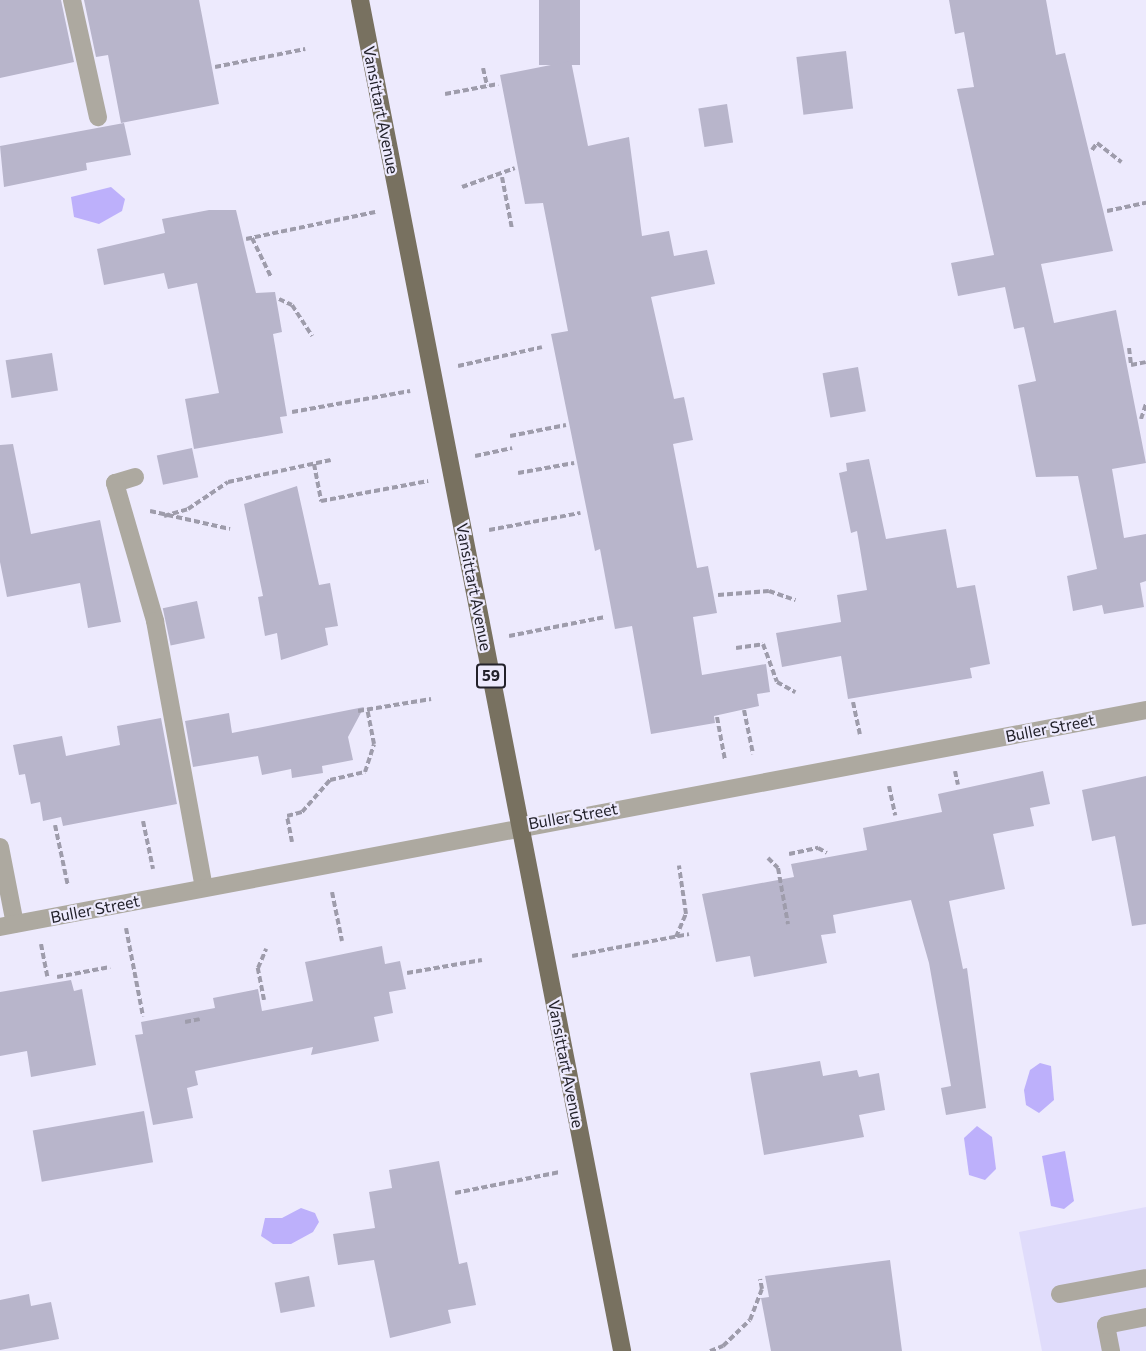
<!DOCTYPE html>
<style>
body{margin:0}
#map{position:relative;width:1146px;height:1351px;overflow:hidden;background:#edeafd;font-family:Commissioner,sans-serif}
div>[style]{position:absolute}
.built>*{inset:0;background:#e0dcfb}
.water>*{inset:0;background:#bdb0fb}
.building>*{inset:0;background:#b8b5cb;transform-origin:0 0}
.path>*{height:4px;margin-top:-2px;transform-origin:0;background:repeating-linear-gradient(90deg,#9e9cab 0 6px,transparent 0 9px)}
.lane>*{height:18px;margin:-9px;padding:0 9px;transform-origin:9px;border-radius:9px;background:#ada9a0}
.street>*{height:18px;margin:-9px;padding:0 9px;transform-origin:9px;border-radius:9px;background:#ada9a0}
.primary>*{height:18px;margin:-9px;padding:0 9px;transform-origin:9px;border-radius:9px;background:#787160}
span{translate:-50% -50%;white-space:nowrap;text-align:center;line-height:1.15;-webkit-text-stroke:4.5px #edeafd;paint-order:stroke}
.shield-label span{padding:2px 4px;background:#edeafd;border:2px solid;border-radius:4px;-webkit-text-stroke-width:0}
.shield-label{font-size:15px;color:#23222b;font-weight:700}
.street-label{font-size:16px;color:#23222b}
</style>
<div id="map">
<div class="built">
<div style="clip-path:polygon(1146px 1207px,1146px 1351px,1042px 1351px,1019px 1232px)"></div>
</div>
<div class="water">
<div style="clip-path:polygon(111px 187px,125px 199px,122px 211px,99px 224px,74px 217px,71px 197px)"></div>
<div style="clip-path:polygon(1040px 1063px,1051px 1066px,1054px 1100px,1039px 1113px,1026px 1105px,1024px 1090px,1030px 1070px)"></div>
<div style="clip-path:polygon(977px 1126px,992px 1137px,996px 1169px,985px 1180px,969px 1175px,964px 1138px)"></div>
<div style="clip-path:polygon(1065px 1151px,1074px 1201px,1064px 1209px,1051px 1206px,1042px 1156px)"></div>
<div style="clip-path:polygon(301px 1208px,315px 1213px,319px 1222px,313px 1232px,291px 1244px,273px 1244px,261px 1236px,265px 1218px,282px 1218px)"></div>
</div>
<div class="building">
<div style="clip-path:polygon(0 0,61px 0,74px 62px,0 78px)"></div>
<div style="clip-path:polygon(84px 0,199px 0,219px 104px,121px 123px,108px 55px,96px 57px)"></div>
<div style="left:539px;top:0;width:41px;height:65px"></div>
<div style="clip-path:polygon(949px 0,1046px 0,1056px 55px,1065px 53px,1113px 251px,1041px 264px,1054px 323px,1116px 310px,1146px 463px,1112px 469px,1124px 538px,1146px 534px,1146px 581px,1140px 583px,1144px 607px,1104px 614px,1102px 605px,1073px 611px,1067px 576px,1097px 569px,1078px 476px,1036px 477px,1018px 385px,1036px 381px,1024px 327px,1014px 329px,1005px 287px,958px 296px,951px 263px,994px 255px,957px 89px,974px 87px,964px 32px,955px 34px)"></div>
<div style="left:846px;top:51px;width:58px;height:50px;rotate:83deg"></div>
<div style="clip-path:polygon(571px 61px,588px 146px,629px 137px,642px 236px,669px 231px,674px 256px,707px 250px,715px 284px,651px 297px,674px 399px,684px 397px,693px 440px,673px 444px,697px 568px,708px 566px,717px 613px,693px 617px,702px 675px,766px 664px,770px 692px,757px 694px,759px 706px,714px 716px,715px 723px,651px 734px,632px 626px,615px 629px,600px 549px,595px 551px,551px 334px,568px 331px,543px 203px,525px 204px,500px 75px)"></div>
<div style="left:727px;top:104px;width:39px;height:29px;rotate:81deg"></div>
<div style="clip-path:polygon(124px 123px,131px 155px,86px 163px,87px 170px,4px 187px,0 146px)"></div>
<div style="clip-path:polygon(209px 210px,236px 210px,256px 293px,275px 292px,282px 332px,273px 334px,287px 416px,280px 417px,283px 433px,194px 449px,185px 399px,219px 393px,197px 283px,168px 289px,164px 273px,104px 285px,97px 249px,165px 233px,162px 219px)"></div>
<div style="left:52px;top:353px;width:38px;height:47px;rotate:81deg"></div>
<div style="left:858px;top:367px;width:45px;height:36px;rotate:80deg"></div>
<div style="clip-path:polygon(13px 444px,31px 534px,100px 520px,121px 622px,88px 628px,80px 583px,7px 597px,0 562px,0 445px)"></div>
<div style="left:192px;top:448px;width:30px;height:36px;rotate:78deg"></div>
<div style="clip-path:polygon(869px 459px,886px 539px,946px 529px,957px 588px,975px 585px,990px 664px,970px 668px,972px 678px,848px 699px,841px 656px,782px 667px,776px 633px,841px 622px,837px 595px,867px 590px,857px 531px,851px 533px,839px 473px,847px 471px,846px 463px)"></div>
<div style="clip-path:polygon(297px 486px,319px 585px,330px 583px,338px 626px,325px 628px,328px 645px,281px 660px,277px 633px,265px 636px,258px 597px,263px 596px,244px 504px)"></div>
<div style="left:197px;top:601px;width:38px;height:35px;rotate:78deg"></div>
<div style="clip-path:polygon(364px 707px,348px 737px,353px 760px,322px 766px,323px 773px,292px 778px,291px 769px,262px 775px,258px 756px,193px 767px,185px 721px,229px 713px,232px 733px)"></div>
<div style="clip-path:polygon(161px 718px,177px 804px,63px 826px,61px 817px,43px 821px,40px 802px,31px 804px,25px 774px,19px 775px,13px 745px,62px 736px,66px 756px,120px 745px,117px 726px)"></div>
<div style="clip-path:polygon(1043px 771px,1050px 804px,1030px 808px,1034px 826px,993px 834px,1005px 889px,949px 901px,963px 969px,967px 968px,986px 1108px,946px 1115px,941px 1088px,951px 1086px,929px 963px,911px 900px,833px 915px,836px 933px,821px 935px,827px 963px,754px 977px,750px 956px,716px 962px,702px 894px,794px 877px,791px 864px,867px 850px,863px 828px,942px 812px,938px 794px)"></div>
<div style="clip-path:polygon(1146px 776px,1146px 924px,1132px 926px,1115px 836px,1092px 841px,1082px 790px)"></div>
<div style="clip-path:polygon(382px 946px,385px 964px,400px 961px,406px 989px,389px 992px,393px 1013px,374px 1017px,379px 1041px,311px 1055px,313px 1047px,195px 1071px,198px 1085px,187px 1088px,193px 1118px,153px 1125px,135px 1035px,143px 1034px,141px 1022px,215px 1008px,213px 998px,258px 989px,262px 1011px,313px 1001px,305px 962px)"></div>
<div style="clip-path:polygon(71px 980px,74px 991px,82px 989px,96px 1065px,31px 1077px,27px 1051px,0 1056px,0 992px)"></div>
<div style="clip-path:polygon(820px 1061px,823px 1076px,857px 1070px,859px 1077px,879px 1073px,885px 1110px,859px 1115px,864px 1137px,764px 1155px,750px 1073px)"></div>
<div style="left:144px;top:1111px;width:52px;height:113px;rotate:80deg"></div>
<div style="clip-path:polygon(439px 1161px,459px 1264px,467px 1262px,476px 1305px,448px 1310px,451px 1323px,390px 1338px,374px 1260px,338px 1265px,333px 1234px,375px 1228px,369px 1192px,392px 1188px,389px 1170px)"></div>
<div style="clip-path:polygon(890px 1260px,902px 1351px,771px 1351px,761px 1298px,769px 1297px,765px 1276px)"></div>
<div style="left:309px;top:1276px;width:31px;height:35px;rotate:79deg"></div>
<div style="clip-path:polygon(29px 1294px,31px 1306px,51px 1302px,59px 1339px,0 1350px,0 1300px)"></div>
</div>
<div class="path">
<div style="left:215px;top:67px;width:92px;rotate:-11.3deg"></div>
<div style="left:483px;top:68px;width:18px;rotate:77deg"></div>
<div style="left:445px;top:94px;width:54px;rotate:-10.7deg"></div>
<div style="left:1092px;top:150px;width:9px;rotate:-54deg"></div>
<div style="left:1097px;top:143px;width:31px;rotate:38deg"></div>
<div style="left:502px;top:177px;width:53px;rotate:79.1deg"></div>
<div style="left:462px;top:187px;width:56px;rotate:-19.7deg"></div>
<div style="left:1107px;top:211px;width:40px;rotate:-12deg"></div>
<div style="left:252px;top:238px;width:43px;rotate:64deg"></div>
<div style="left:246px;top:239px;width:132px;rotate:-11.8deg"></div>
<div style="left:279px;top:299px;width:14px;rotate:25deg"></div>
<div style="left:292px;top:305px;width:37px;rotate:57deg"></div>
<div style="left:1129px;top:348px;width:17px;rotate:83deg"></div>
<div style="left:1131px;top:365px;width:15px;rotate:-11deg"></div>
<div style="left:458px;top:366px;width:86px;rotate:-12.7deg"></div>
<div style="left:292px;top:412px;width:120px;rotate:-10.1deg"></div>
<div style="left:1141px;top:419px;width:16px;rotate:-72deg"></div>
<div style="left:510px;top:436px;width:57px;rotate:-11.1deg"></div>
<div style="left:475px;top:456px;width:38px;rotate:-12deg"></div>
<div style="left:314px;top:464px;width:38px;rotate:79deg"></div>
<div style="left:321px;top:501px;width:109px;rotate:-10.6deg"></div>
<div style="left:518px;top:473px;width:57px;rotate:-10.1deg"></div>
<div style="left:150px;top:511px;width:82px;rotate:12.7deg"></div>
<div style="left:164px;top:516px;width:25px;rotate:-16deg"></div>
<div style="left:188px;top:509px;width:48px;rotate:-34deg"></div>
<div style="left:228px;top:482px;width:105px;rotate:-12.1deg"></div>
<div style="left:489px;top:530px;width:93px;rotate:-10.6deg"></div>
<div style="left:718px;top:595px;width:51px;rotate:-4.5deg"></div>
<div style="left:769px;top:591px;width:28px;rotate:19deg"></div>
<div style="left:509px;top:636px;width:98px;rotate:-11.2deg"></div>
<div style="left:736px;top:648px;width:27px;rotate:-8deg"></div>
<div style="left:763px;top:644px;width:40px;rotate:69.8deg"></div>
<div style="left:777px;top:682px;width:21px;rotate:29deg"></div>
<div style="left:853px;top:702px;width:33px;rotate:78deg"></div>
<div style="left:744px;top:710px;width:45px;rotate:78.4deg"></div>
<div style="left:358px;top:711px;width:74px;rotate:-9.3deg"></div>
<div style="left:717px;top:717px;width:44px;rotate:79.5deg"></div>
<div style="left:955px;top:771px;width:14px;rotate:78deg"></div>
<div style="left:889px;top:786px;width:30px;rotate:78deg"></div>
<div style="left:143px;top:821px;width:49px;rotate:78.2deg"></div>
<div style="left:55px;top:825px;width:62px;rotate:78deg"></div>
<div style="left:292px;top:842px;width:26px;rotate:-101deg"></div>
<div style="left:287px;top:816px;width:16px;rotate:-15deg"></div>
<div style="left:302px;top:812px;width:43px;rotate:-48.8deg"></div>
<div style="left:330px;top:780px;width:36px;rotate:-13deg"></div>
<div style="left:365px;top:772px;width:29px;rotate:-72deg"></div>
<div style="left:374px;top:744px;width:36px;rotate:-101deg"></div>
<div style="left:789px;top:854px;width:30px;rotate:-12deg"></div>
<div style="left:818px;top:848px;width:10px;rotate:29deg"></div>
<div style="left:768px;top:858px;width:14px;rotate:45deg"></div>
<div style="left:778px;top:868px;width:57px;rotate:79.9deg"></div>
<div style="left:332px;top:892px;width:50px;rotate:78.5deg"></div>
<div style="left:126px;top:928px;width:90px;rotate:79.1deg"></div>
<div style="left:676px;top:937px;width:25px;rotate:-67deg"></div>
<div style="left:686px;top:914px;width:49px;rotate:-98.3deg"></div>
<div style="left:41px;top:944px;width:33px;rotate:79deg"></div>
<div style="left:572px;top:956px;width:119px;rotate:-10.6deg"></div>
<div style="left:407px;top:973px;width:76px;rotate:-9.8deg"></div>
<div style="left:57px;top:977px;width:54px;rotate:-10.7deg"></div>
<div style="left:264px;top:1000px;width:33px;rotate:-101deg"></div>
<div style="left:258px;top:968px;width:21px;rotate:-67deg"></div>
<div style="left:185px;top:1022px;width:15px;rotate:-11deg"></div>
<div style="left:455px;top:1193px;width:107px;rotate:-11.3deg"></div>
<div style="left:710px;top:1351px;width:14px;rotate:-21deg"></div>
<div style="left:723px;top:1346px;width:37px;rotate:-44deg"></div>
<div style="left:750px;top:1320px;width:33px;rotate:-69deg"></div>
<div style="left:762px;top:1289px;width:10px;rotate:-101deg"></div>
</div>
<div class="lane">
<div style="left:72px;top:0;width:120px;rotate:77.5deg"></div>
<div style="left:135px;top:477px;width:21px;rotate:163deg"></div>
<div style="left:115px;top:483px;width:144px;rotate:73.8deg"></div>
<div style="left:155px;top:621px;width:271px;rotate:79.6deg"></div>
<div style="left:0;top:847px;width:78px;rotate:79deg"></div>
<div style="left:1060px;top:1294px;width:87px;rotate:-10.5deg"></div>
<div style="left:1111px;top:1351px;width:26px;rotate:-101deg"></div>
<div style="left:1106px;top:1325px;width:41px;rotate:-11.3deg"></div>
</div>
<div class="street">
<div style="left:0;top:927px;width:1166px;rotate:-10.72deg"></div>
</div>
<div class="primary">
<div style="left:360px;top:0;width:1376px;rotate:79.02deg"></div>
</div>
<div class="shield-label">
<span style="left:491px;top:676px">59</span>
</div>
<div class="street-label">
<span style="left:381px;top:110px;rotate:79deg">Vansittart Avenue</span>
<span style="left:474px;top:587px;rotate:79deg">Vansittart Avenue</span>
<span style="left:1050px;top:728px;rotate:-11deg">Buller Street</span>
<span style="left:573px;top:816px;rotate:-10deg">Buller Street</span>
<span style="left:95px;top:909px;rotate:-11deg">Buller Street</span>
<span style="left:566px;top:1064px;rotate:79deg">Vansittart Avenue</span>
</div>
</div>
